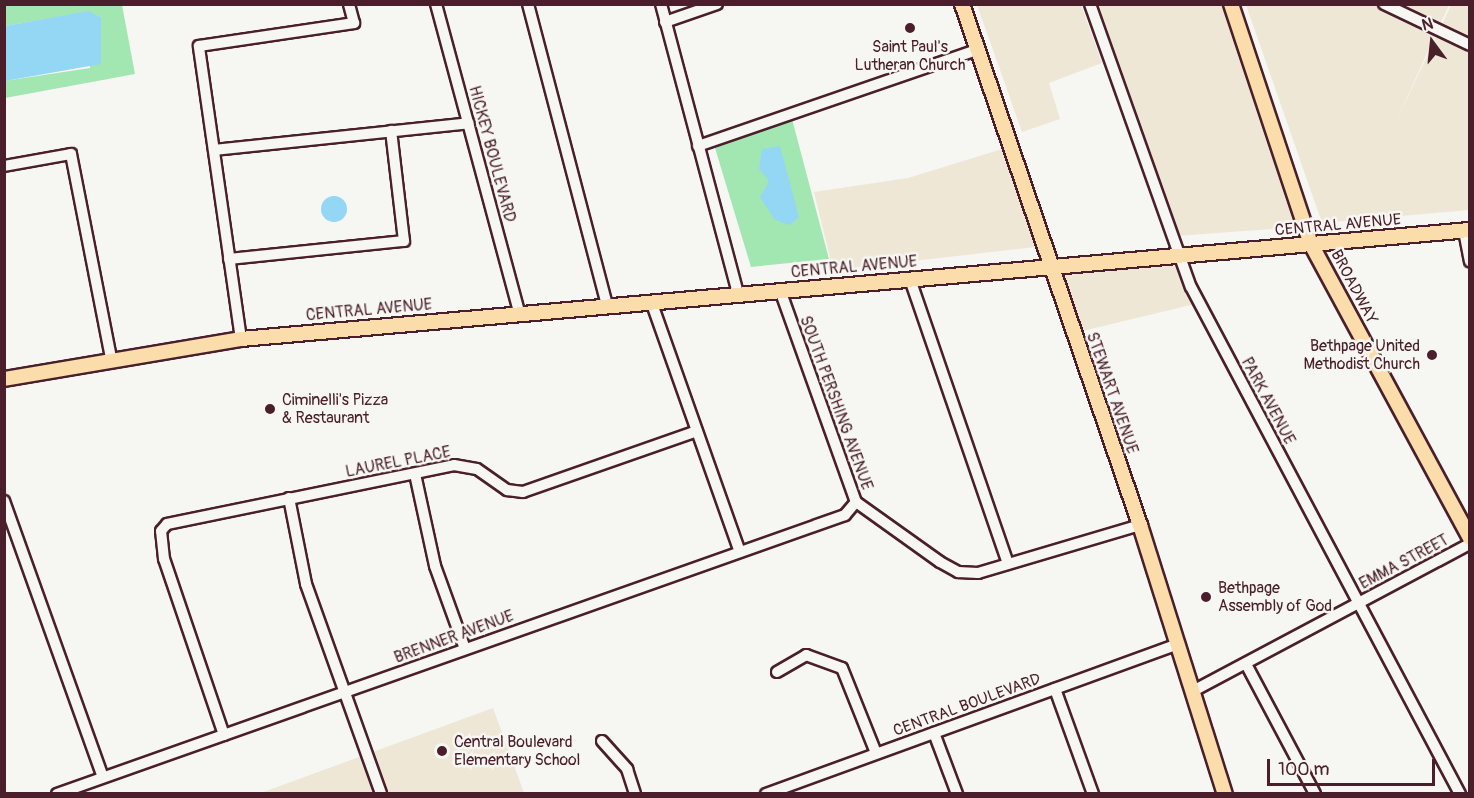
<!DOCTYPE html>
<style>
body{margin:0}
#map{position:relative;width:1474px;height:798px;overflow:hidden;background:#f6f6f2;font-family:Pangolin,sans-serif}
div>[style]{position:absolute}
.built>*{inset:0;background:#efe7d6}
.green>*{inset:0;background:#a2e7b2}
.water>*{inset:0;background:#93d7f5}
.round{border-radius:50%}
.roads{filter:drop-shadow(2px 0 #4a1f2b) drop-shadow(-2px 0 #4a1f2b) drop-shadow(0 2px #4a1f2b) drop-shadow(0 -2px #4a1f2b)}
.minor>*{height:10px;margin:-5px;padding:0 5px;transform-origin:5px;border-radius:5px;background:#f6f6f2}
.major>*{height:14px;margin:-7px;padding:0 7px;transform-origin:7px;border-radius:7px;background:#fbddab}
.dots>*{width:16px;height:16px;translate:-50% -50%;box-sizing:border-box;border:3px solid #f6f6f2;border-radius:50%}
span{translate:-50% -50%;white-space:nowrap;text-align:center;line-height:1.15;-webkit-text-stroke:5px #f6f6f2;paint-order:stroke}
.poi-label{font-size:16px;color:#4a1f2b}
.right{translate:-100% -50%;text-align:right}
.left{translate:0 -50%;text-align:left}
.street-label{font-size:16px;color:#4a1f2b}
.frame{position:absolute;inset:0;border:6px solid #4a1f2b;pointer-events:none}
.north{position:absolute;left:1402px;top:12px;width:60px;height:60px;-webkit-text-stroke:4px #f6f6f2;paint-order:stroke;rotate:345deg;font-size:16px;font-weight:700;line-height:24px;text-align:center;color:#4a1f2b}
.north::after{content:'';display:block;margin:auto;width:21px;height:27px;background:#4a1f2b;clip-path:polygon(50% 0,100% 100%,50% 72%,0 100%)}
.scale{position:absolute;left:1267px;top:759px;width:168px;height:27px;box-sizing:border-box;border:3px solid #4a1f2b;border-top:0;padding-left:8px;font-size:18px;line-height:21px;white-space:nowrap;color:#4a1f2b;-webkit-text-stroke:4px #f6f6f2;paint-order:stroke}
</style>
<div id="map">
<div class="built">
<div style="clip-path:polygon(977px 5px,1081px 5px,1102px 63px,1049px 83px,1060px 119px,1022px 132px)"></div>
<div style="clip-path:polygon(1097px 5px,1222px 5px,1299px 227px,1177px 236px)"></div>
<div style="clip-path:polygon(1246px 5px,1449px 5px,1394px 126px,1451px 5px,1469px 5px,1469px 210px,1322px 223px)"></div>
<div style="clip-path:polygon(1002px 149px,1036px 247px,833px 270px,814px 192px,908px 178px)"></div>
<div style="clip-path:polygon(1179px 254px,1199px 303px,1074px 333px,1052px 265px)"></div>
<div style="clip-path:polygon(493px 708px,524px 793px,258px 794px)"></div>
</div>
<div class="green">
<div style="clip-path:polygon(5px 5px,122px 5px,135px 74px,5px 98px,4px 81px,90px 68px,89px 12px,5px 26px)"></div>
<div style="clip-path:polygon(792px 119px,829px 259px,751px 267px,715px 148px)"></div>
</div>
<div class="water">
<div style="clip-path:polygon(89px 11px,101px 18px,101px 64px,5px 81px,5px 26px)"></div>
<div style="clip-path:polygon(780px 146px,799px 217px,790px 225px,775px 220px,760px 197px,769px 181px,759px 169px,762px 149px)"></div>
<div class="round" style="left:321px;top:196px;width:26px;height:26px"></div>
</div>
<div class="roads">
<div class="minor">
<div style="left:436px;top:4px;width:319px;rotate:74.9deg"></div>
<div style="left:528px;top:4px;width:311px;rotate:75.3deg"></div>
<div style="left:661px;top:4px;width:299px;rotate:75.1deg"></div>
<div style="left:1090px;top:4px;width:300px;rotate:70.4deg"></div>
<div style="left:1191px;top:287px;width:574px;rotate:62.05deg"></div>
<div style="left:1384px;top:4px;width:95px;rotate:25.5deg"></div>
<div style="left:665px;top:22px;width:55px;rotate:-19.1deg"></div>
<div style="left:698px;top:146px;width:295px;rotate:-19deg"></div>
<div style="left:214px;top:150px;width:256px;rotate:-6deg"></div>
<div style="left:4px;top:166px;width:68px;rotate:-10.2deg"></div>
<div style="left:71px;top:154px;width:207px;rotate:78.9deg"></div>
<div style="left:1464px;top:231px;width:31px;rotate:79deg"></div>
<div style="left:229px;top:259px;width:176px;rotate:-5.9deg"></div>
<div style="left:404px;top:241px;width:111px;rotate:-96.7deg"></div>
<div style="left:910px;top:279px;width:301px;rotate:71deg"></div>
<div style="left:780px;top:290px;width:225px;rotate:70.3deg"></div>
<div style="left:856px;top:502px;width:103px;rotate:35.5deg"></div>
<div style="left:940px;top:562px;width:21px;rotate:29deg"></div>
<div style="left:958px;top:572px;width:20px;rotate:3deg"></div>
<div style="left:978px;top:573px;width:169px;rotate:-16.5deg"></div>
<div style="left:651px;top:301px;width:266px;rotate:70.5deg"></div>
<div style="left:241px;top:339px;width:296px;rotate:-98.2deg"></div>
<div style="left:199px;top:46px;width:157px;rotate:-8.4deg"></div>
<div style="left:354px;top:23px;width:20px;rotate:-105deg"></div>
<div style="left:415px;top:474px;width:94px;rotate:77.7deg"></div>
<div style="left:435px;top:566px;width:88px;rotate:70.1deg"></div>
<div style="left:289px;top:498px;width:88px;rotate:78.8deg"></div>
<div style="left:306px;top:584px;width:223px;rotate:70.3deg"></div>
<div style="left:4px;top:501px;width:293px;rotate:70.3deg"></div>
<div style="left:1246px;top:664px;width:147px;rotate:62deg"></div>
<div style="left:777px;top:672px;width:34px;rotate:-30deg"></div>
<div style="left:806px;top:655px;width:38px;rotate:20deg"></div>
<div style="left:842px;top:668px;width:92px;rotate:68.2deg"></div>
<div style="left:1055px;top:689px;width:112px;rotate:70.1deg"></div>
<div style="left:1193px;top:691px;width:314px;rotate:-28deg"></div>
<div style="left:934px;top:733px;width:65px;rotate:69.3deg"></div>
<div style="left:224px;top:735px;width:186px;rotate:-108.8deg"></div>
<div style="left:164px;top:559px;width:28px;rotate:-96deg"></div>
<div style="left:161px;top:531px;width:9px;rotate:-49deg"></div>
<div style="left:167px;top:524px;width:293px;rotate:-11.6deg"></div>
<div style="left:454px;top:465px;width:23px;rotate:10deg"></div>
<div style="left:477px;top:469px;width:37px;rotate:35deg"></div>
<div style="left:507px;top:490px;width:16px;rotate:7deg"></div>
<div style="left:523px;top:492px;width:184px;rotate:-19.3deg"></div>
<div style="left:602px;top:741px;width:38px;rotate:48deg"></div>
<div style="left:627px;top:769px;width:26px;rotate:72deg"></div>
<div style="left:57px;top:794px;width:836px;rotate:-19.5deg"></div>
<div style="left:845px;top:515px;width:17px;rotate:-50deg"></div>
<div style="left:766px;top:794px;width:438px;rotate:-20deg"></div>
</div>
<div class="major">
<div style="left:962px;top:4px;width:551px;rotate:71.14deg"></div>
<div style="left:1140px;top:525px;width:282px;rotate:72.5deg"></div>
<div style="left:1231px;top:4px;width:253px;rotate:71.6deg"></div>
<div style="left:1311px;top:244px;width:334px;rotate:61.6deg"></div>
<div style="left:4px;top:379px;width:240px;rotate:-9.6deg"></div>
<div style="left:241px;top:339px;width:1234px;rotate:-5.07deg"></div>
</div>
</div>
<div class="dots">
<div style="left:910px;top:28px;background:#4a1f2b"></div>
<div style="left:1432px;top:355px;background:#4a1f2b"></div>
<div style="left:270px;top:409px;background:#4a1f2b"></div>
<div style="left:1206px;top:597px;background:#4a1f2b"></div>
<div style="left:442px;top:751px;background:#4a1f2b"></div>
</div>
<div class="poi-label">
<span style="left:910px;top:56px">Saint Paul's<br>Lutheran Church</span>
<span class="right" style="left:1420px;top:355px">Bethpage United<br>Methodist Church</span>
<span class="left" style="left:282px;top:409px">Ciminelli's Pizza<br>&amp; Restaurant</span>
<span class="left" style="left:1218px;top:597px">Bethpage<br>Assembly of God</span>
<span class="left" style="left:454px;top:751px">Central Boulevard<br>Elementary School</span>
</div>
<div class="street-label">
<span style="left:492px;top:154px;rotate:75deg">HICKEY BOULEVARD</span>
<span style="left:1338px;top:225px;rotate:-5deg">CENTRAL AVENUE</span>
<span style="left:854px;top:267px;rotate:-5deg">CENTRAL AVENUE</span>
<span style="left:1354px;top:287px;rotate:62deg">BROADWAY</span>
<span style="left:369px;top:310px;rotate:-5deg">CENTRAL AVENUE</span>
<span style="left:1112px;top:393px;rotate:71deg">STEWART AVENUE</span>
<span style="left:1268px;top:401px;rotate:62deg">PARK AVENUE</span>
<span style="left:836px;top:403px;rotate:70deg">SOUTH PERSHING AVENUE</span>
<span style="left:398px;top:462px;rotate:-11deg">LAUREL PLACE</span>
<span style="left:1404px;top:562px;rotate:-28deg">EMMA STREET</span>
<span style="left:454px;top:637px;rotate:-20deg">BRENNER AVENUE</span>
<span style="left:967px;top:705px;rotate:-20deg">CENTRAL BOULEVARD</span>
</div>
<div class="frame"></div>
<div class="north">N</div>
<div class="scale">100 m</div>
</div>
